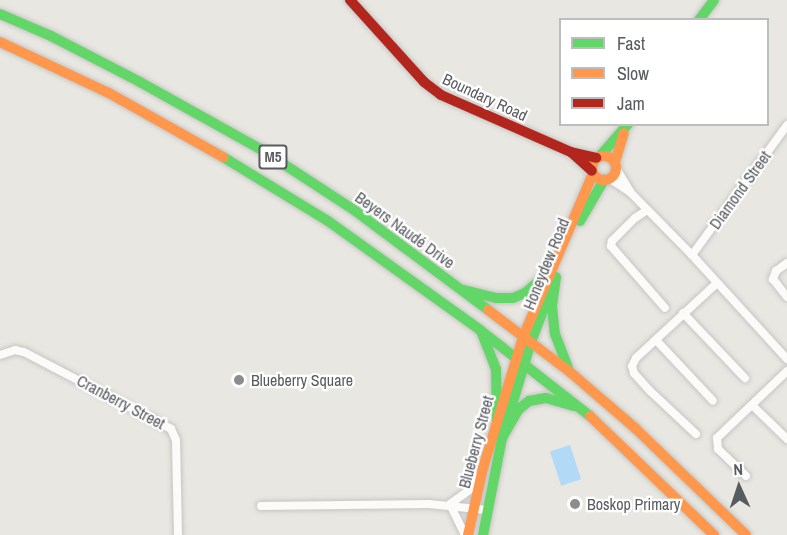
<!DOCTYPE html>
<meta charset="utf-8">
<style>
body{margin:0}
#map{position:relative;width:787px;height:535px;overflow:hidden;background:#e8e7e1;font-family:"Archivo Narrow",sans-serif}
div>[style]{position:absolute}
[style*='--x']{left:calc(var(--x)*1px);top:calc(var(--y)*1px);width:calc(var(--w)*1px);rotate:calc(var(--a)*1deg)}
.water>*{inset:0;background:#b2d9f6;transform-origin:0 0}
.roads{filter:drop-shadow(0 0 2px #c5c5c4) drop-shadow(0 0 2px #c5c5c4)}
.street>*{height:8px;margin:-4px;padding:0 4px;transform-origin:4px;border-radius:4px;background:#fcfbfa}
.fast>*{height:10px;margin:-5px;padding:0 5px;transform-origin:5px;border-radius:5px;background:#63d668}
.slow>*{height:10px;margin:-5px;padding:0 5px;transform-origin:5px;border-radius:5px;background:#ff974d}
.slow>.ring{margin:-5px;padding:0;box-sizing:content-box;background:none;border:10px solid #ff974d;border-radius:50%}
.jam>*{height:10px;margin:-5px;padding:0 5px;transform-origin:5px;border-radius:5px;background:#b3261e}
.dots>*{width:16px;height:16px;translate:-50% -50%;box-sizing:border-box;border:3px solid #fff;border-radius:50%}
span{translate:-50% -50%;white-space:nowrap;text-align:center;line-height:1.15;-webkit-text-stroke:4.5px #fff;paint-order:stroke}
.shield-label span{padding:2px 4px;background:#fff;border:2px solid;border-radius:4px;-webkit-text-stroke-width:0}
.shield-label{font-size:15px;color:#585b60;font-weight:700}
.street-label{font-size:16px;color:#585b60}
.poi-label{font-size:16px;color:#585b60}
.left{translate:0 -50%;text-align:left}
.legend{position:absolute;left:559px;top:18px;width:210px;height:108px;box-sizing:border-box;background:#fff;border:2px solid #bcbdbf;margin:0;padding:8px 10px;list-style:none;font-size:18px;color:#585b60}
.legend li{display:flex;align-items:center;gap:12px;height:30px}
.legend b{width:30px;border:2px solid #bcbdbf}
.north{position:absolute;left:709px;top:457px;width:60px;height:60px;-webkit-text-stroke:4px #fff;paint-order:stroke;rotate:357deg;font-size:16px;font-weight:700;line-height:24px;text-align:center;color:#585b60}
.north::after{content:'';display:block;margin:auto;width:21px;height:27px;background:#585b60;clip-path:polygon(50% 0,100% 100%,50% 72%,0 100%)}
</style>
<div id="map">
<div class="water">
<div style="left:570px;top:445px;width:36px;height:21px;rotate:72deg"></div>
</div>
<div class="roads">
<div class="street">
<div style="--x:616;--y:168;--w:29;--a:59"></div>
<div style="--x:631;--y:193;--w:87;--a:45.5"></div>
<div style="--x:692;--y:255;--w:141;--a:47.6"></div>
<div style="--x:610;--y:179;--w:24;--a:33"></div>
<div style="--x:647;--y:210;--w:14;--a:146"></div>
<div style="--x:635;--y:218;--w:33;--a:135"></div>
<div style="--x:612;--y:241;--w:5;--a:101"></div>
<div style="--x:611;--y:246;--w:82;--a:48.9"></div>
<div style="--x:692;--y:255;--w:161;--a:-53.8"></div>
<div style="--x:787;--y:263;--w:14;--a:144"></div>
<div style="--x:776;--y:271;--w:9;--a:111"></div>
<div style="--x:773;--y:279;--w:23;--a:52"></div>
<div style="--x:683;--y:313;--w:90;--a:46.4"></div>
<div style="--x:656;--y:340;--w:83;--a:46.9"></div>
<div style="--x:0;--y:355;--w:16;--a:-18"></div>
<div style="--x:15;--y:350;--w:9;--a:13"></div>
<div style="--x:24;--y:352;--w:166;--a:27.6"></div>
<div style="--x:171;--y:429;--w:12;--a:66"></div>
<div style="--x:176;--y:440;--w:95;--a:88.8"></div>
<div style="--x:752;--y:405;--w:49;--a:44.2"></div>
<div style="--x:696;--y:434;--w:63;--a:-136.9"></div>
<div style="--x:650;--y:391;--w:24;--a:-132"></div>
<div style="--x:634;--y:373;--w:7;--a:-106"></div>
<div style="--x:632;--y:366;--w:9;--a:-63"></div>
<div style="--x:636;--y:358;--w:110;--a:-42.8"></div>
<div style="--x:746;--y:476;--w:39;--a:-136"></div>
<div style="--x:718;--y:449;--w:11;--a:-95"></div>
<div style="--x:717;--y:438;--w:97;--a:-43.7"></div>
<div style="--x:261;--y:506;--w:168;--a:-0.7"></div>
<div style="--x:429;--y:504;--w:58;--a:5.9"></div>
<div style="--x:465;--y:535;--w:34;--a:-116"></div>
<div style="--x:450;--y:504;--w:24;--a:-36"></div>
<div style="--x:469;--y:490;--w:16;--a:-55"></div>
</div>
<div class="fast">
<div style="--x:0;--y:14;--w:56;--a:23.3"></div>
<div style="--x:51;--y:36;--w:100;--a:27.3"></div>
<div style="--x:140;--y:82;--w:140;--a:29.1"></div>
<div style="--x:262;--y:150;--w:110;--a:33.1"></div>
<div style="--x:354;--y:210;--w:167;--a:36.7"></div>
<div style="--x:699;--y:20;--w:25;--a:-53"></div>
<div style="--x:600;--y:156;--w:43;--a:-48.8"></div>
<div style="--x:223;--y:157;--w:123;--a:31.4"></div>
<div style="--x:328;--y:221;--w:187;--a:35.6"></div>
<div style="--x:480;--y:330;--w:140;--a:38"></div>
<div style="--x:580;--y:221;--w:48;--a:-59.7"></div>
<div style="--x:556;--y:277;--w:30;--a:98"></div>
<div style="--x:552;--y:307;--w:27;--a:84"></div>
<div style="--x:555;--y:334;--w:36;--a:69"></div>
<div style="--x:464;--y:290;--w:33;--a:14"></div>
<div style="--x:496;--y:298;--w:17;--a:0"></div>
<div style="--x:513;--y:298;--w:13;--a:-23"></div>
<div style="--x:525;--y:293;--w:32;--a:-41"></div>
<div style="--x:481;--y:331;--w:41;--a:68.5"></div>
<div style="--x:496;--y:369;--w:51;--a:88.9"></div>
<div style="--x:502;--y:438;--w:34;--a:-60"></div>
<div style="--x:519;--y:409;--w:13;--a:-39"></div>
<div style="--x:529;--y:401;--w:17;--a:-10"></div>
<div style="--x:546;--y:398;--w:29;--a:16"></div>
<div style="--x:483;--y:535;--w:99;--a:-78.9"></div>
<div style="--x:502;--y:438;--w:100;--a:-73.2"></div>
<div style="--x:531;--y:342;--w:59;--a:-69.1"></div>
</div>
<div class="slow">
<div style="--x:0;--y:42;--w:120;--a:25.1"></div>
<div style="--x:109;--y:93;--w:131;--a:29.3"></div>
<div class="ring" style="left:592px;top:156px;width:14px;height:14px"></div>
<div style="--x:615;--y:162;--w:30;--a:-73"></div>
<div style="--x:488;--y:310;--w:103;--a:37.1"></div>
<div style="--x:570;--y:372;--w:86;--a:40.7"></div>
<div style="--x:635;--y:428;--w:154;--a:43.9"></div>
<div style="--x:590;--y:416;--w:172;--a:43.8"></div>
<div style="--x:468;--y:535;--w:69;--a:-77.4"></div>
<div style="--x:483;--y:468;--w:137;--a:-73"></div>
<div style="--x:523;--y:337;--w:177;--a:-66.8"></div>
</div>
<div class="jam">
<div style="--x:350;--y:0;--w:110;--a:47.9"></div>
<div style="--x:424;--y:82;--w:21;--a:37"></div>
<div style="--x:441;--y:95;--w:142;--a:23.7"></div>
<div style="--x:571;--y:152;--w:26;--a:13"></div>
<div style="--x:571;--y:152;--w:28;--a:42"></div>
</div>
</div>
<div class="dots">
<div style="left:239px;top:380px;background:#8a8c8d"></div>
<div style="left:575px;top:504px;background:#8a8c8d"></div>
</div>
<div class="shield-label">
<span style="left:273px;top:157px">M5</span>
</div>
<div class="street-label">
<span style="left:485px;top:97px;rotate:25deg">Boundary Road</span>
<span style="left:740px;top:190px;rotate:-54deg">Diamond Street</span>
<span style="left:405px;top:230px;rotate:36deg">Beyers Naudé Drive</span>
<span style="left:546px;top:264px;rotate:-68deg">Honeydew Road</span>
<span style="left:121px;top:402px;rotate:28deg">Cranberry Street</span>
<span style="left:476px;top:442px;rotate:-75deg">Blueberry Street</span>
</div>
<div class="poi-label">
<span class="left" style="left:251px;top:380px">Blueberry Square</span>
<span class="left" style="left:587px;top:504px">Boskop Primary</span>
</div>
<ul class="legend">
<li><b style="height:8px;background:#63d668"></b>Fast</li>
<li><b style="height:8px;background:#ff974d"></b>Slow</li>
<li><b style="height:8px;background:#b3261e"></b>Jam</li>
</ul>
<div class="north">N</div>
</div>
